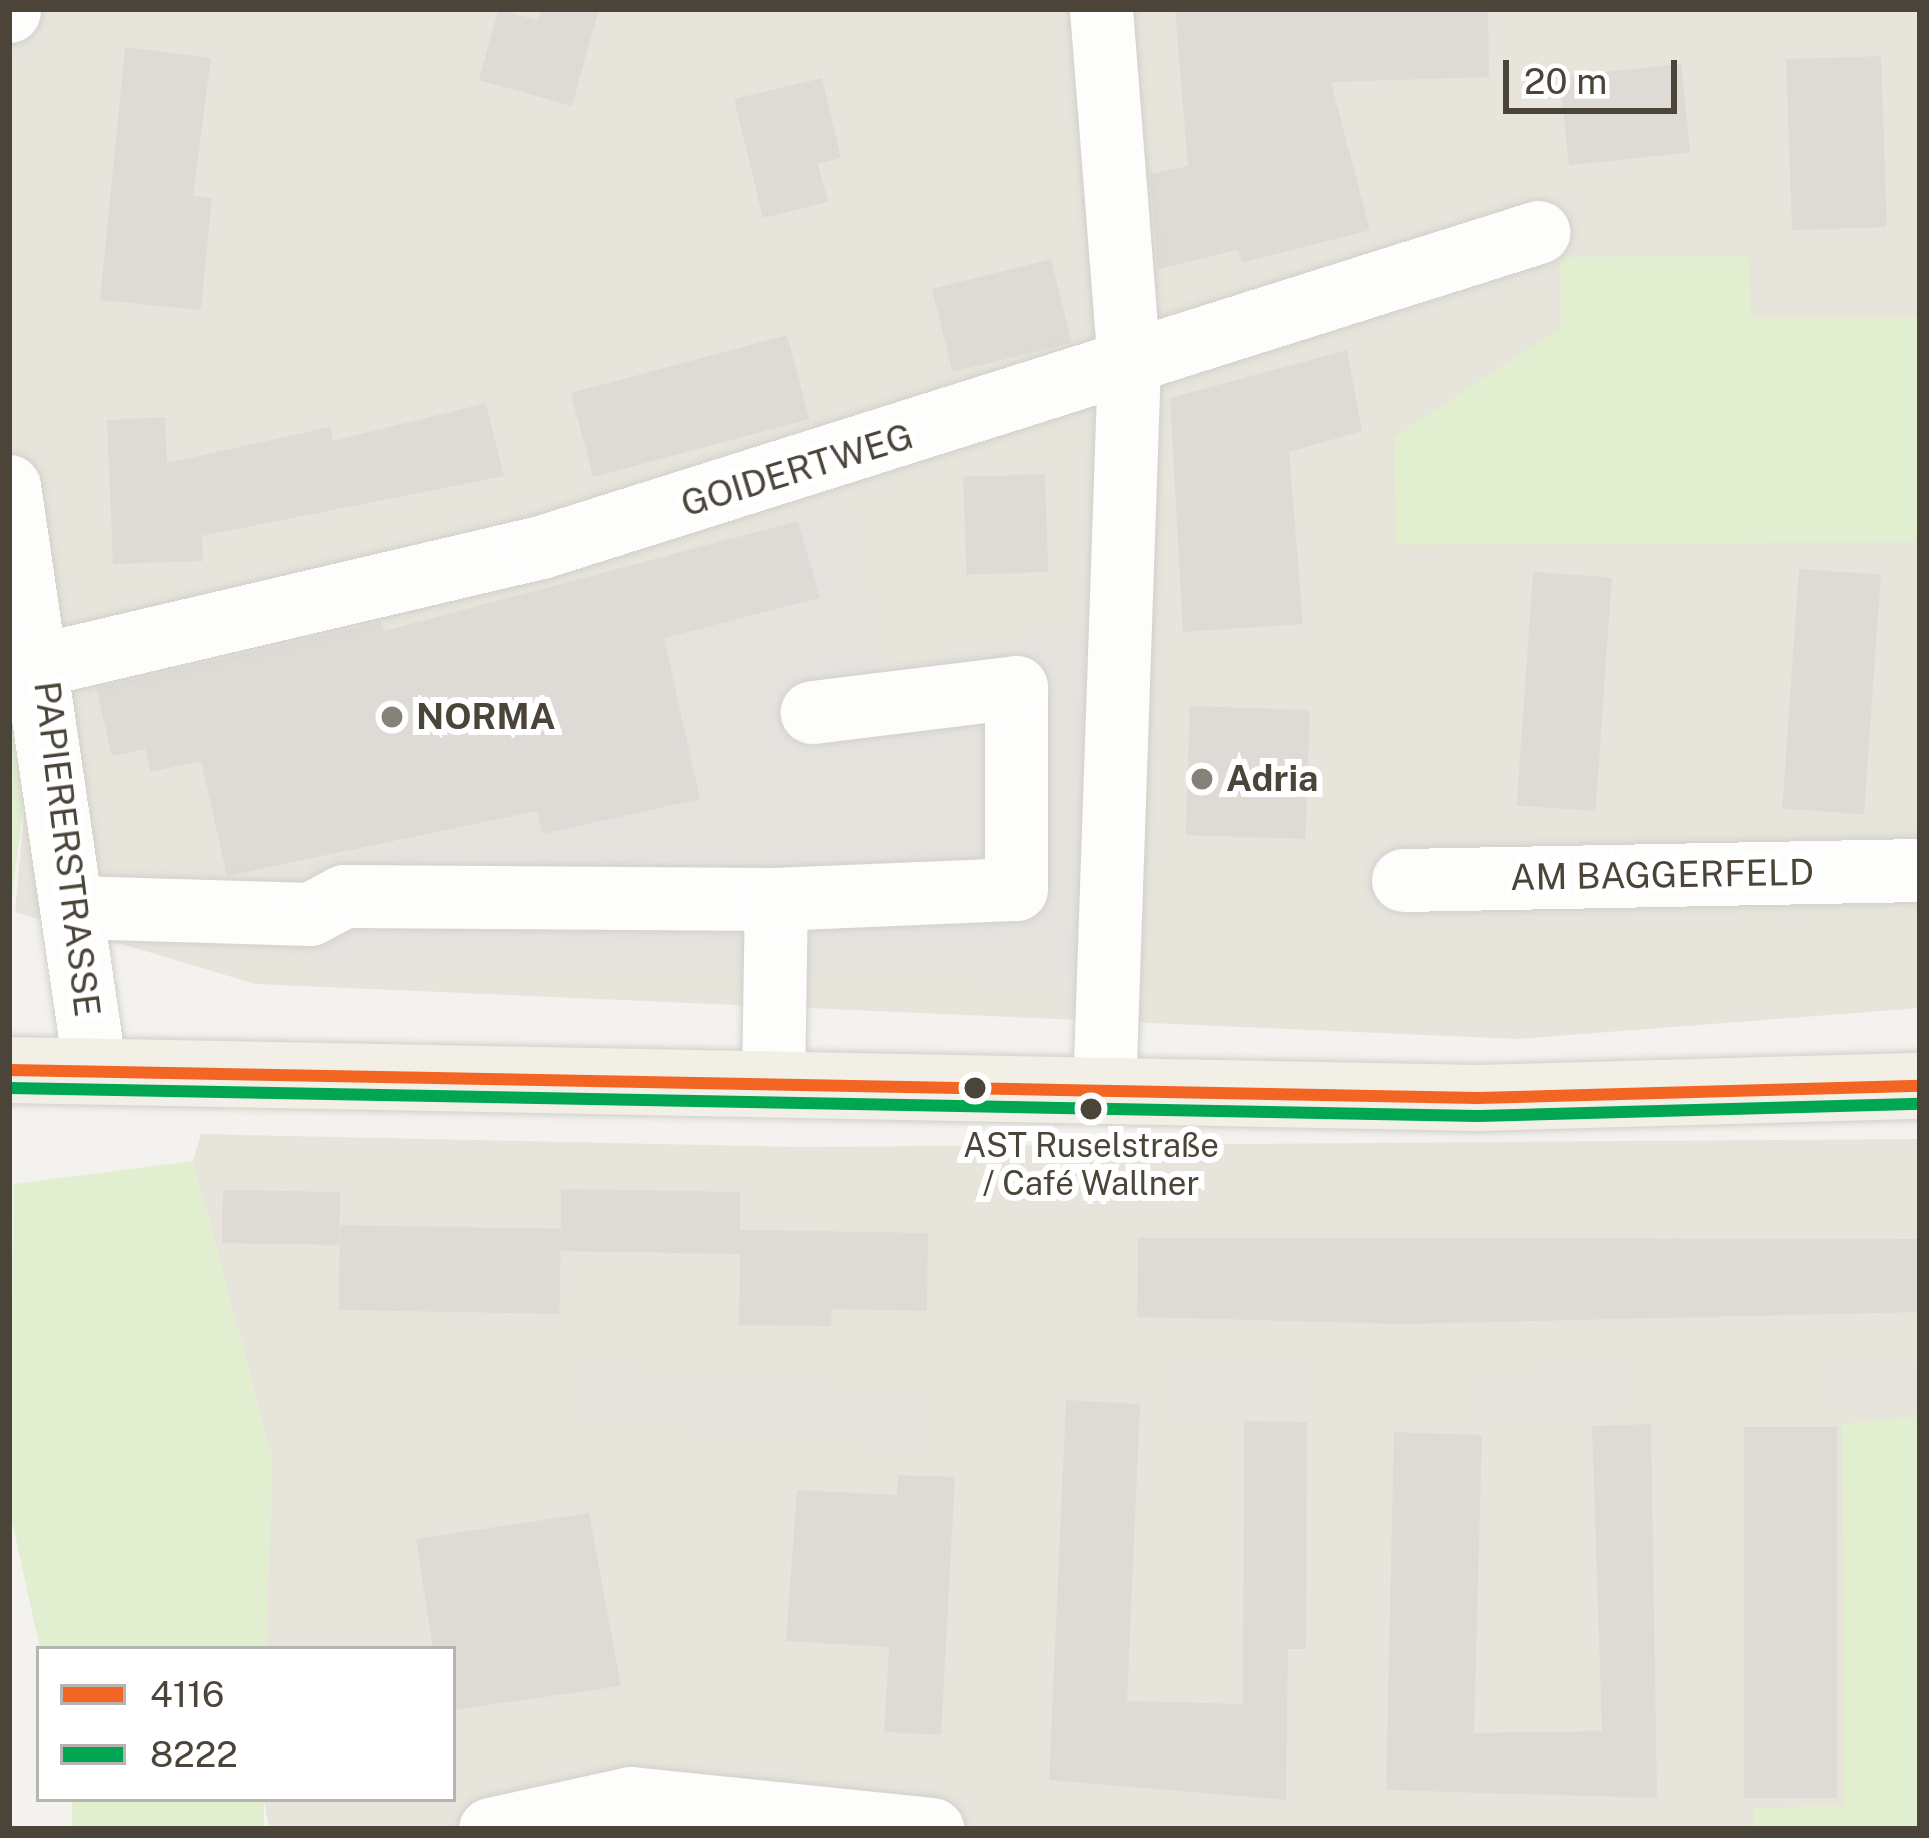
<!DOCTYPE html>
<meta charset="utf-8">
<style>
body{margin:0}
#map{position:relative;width:1929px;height:1838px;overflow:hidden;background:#f4f2ee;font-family:"Public Sans",sans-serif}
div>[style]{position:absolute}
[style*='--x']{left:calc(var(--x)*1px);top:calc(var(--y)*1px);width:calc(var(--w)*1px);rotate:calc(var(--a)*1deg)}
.residential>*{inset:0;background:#e7e4dc}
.green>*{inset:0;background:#e1eecf;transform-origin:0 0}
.parking>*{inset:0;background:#e6e3df;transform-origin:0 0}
.building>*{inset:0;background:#dedbd6;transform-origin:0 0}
.roads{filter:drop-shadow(0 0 3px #d2d0cb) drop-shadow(0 0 3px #d2d0cb)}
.minor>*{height:63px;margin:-31.5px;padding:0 31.5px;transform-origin:31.5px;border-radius:31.5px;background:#fdfdfc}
.major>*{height:66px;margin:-33px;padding:0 33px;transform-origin:33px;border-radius:33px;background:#f2efe6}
.bus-1>*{height:12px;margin:-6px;padding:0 6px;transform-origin:6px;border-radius:6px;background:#f26522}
.bus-2>*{height:12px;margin:-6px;padding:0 6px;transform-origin:6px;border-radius:6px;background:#00a651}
.dots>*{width:33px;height:33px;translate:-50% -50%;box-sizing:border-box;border:6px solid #fff;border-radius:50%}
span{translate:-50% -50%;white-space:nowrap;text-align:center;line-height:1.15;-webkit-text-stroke:12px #fff;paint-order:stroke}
.bus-label{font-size:33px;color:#4b4439}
.street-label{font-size:36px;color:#4b4439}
.poi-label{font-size:36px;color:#4b4439;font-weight:700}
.left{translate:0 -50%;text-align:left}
.frame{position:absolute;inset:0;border:12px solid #4b4439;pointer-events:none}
.legend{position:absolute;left:36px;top:1646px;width:420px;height:156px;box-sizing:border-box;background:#fff;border:3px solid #b7b4b0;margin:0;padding:15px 21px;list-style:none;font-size:36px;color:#4b4439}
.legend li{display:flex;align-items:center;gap:24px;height:60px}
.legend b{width:60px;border:3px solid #b7b4b0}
.scale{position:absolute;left:1503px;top:60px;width:174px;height:54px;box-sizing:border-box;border:6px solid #4b4439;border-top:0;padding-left:15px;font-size:36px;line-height:42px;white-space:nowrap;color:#4b4439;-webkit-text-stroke:9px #fff;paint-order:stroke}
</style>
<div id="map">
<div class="residential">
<div style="clip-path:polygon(9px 9px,1920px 9px,1920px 1008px,1518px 1039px,255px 984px,15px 912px,27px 780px,9px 689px)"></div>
<div style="clip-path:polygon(201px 1134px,800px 1147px,1920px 1139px,1920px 1829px,269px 1829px,264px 1799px,453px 1799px,453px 1649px,266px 1649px,272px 1458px,193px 1161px)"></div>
</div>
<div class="green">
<div style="clip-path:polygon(1749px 256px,1751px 318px,1920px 317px,1920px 542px,1395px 545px,1394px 437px,1561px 327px,1560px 257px)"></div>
<div style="clip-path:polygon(9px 689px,27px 780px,9px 918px)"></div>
<div style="clip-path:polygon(193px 1161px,272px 1458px,266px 1649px,40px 1649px,9px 1507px,14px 1184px)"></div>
<div style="clip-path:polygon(1920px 1416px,1920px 1829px,1754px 1829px,1753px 1808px,1844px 1805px,1842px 1424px)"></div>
<div style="left:72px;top:1799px;width:192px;height:31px"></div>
</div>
<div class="parking">
<div style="clip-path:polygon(843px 497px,882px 670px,1091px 626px,1087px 978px,314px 964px,308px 863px,537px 811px,544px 834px,646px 562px)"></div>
<div style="left:1626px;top:1368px;width:38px;height:145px;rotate:85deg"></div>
<div style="left:1920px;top:1369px;width:38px;height:96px;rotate:90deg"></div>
<div style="left:579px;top:1370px;width:346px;height:44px;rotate:5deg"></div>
<div style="left:1299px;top:1370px;width:39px;height:123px;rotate:89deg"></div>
</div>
<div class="building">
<div style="clip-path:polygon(541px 9px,599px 9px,572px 106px,479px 80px,498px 10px,538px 20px)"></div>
<div style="clip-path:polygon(1175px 9px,1488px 9px,1489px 77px,1331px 82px,1370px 230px,1242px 263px,1238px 250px,1158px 269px,1150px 174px,1188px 166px)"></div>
<div style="clip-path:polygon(125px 47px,211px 58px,193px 196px,212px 198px,201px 310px,100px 300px)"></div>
<div style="left:1881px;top:56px;width:171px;height:95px;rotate:88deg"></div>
<div style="left:1681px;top:64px;width:89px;height:122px;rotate:84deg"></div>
<div style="clip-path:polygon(822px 78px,841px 158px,818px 164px,828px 202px,763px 218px,734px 99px)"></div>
<div style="left:1051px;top:259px;width:86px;height:123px;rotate:76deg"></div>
<div style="left:787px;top:335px;width:87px;height:224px;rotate:75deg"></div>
<div style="clip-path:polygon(1347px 350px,1362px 431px,1289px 452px,1303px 624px,1183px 632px,1170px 398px)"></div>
<div style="clip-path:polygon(486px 403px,504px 476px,202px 536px,203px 561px,113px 564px,107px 420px,165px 417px,167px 463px,330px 427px,333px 441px)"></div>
<div style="left:1045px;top:474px;width:98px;height:82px;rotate:88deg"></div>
<div style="clip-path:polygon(798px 521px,820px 598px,664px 638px,700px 799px,543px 834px,537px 811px,227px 876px,201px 761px,151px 772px,145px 749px,112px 756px,96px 688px,381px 622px,384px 631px)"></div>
<div style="left:1799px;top:569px;width:82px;height:240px;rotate:4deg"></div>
<div style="left:1533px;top:572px;width:79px;height:234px;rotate:4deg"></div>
<div style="left:1190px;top:706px;width:120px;height:129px;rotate:2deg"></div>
<div style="clip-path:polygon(561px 1189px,740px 1192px,740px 1246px,740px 1230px,928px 1233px,927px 1311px,832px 1309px,831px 1326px,739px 1325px,740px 1254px,561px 1251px)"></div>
<div style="left:223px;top:1190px;width:117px;height:53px;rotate:1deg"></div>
<div style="left:340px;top:1225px;width:221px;height:85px;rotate:1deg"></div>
<div style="clip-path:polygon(1138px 1238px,1920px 1239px,1920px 1312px,1402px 1324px,1137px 1317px)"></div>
<div style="clip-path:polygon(1066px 1400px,1140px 1404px,1127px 1701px,1243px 1704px,1244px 1421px,1307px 1422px,1306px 1649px,1288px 1649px,1286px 1800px,1049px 1780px)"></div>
<div style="clip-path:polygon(1651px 1424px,1657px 1798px,1386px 1790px,1394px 1432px,1482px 1435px,1474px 1733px,1602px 1731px,1592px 1426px)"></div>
<div style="left:1744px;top:1427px;width:93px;height:371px"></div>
<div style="clip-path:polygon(898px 1475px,955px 1477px,941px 1735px,884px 1732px,889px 1647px,786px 1641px,797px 1490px,897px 1495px)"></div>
<div style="clip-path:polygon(589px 1513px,621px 1686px,453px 1710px,453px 1649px,433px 1649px,416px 1539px)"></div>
</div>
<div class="roads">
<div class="minor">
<div style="--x:1101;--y:9;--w:354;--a:85.5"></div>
<div style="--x:1129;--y:362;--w:730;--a:91.96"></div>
<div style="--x:9;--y:11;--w:2;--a:-90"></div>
<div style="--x:9;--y:486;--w:591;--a:81.64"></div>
<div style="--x:43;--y:664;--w:512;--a:-13.22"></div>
<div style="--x:541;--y:547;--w:1046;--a:-17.53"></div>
<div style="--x:1403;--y:880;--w:517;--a:-1.11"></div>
<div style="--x:74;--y:907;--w:236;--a:1.7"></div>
<div style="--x:310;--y:914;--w:38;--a:-28"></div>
<div style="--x:344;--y:896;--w:432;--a:0.4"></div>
<div style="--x:773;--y:1084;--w:185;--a:-89.1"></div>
<div style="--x:776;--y:899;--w:240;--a:-2.4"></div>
<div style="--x:1016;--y:889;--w:202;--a:-90"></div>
<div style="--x:1016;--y:687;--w:206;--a:173"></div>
<div style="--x:490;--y:1829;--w:144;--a:-12.4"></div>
<div style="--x:631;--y:1798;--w:303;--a:5.9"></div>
</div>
<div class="major">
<div style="--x:9;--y:1070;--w:1469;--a:1.09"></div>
<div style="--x:1478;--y:1098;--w:442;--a:-1.6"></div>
</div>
</div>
<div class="bus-1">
<div style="--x:9;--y:1070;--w:1469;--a:1.09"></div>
<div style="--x:1478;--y:1098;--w:442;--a:-1.6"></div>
</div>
<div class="bus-2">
<div style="--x:9;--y:1088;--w:1469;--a:1.09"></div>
<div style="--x:1478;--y:1116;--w:442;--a:-1.6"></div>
</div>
<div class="dots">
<div style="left:392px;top:717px;background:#868178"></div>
<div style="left:1202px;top:779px;background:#868178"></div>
<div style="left:975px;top:1088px;background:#4b4439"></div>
<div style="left:1091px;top:1109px;background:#4b4439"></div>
</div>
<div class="bus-label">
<span style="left:1091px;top:1165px">AST Ruselstraße<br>/ Café Wallner</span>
</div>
<div class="street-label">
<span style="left:797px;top:470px;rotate:-17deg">GOIDERTWEG</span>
<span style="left:67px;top:849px;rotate:83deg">PAPIERERSTRASSE</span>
<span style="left:1662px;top:875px;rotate:-1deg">AM BAGGERFELD</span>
</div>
<div class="poi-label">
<span class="left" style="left:416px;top:717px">NORMA</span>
<span class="left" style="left:1226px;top:779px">Adria</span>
</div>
<div class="frame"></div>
<ul class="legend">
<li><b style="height:15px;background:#f26522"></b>4116</li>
<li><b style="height:15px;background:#00a651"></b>8222</li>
</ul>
<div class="scale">20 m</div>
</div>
